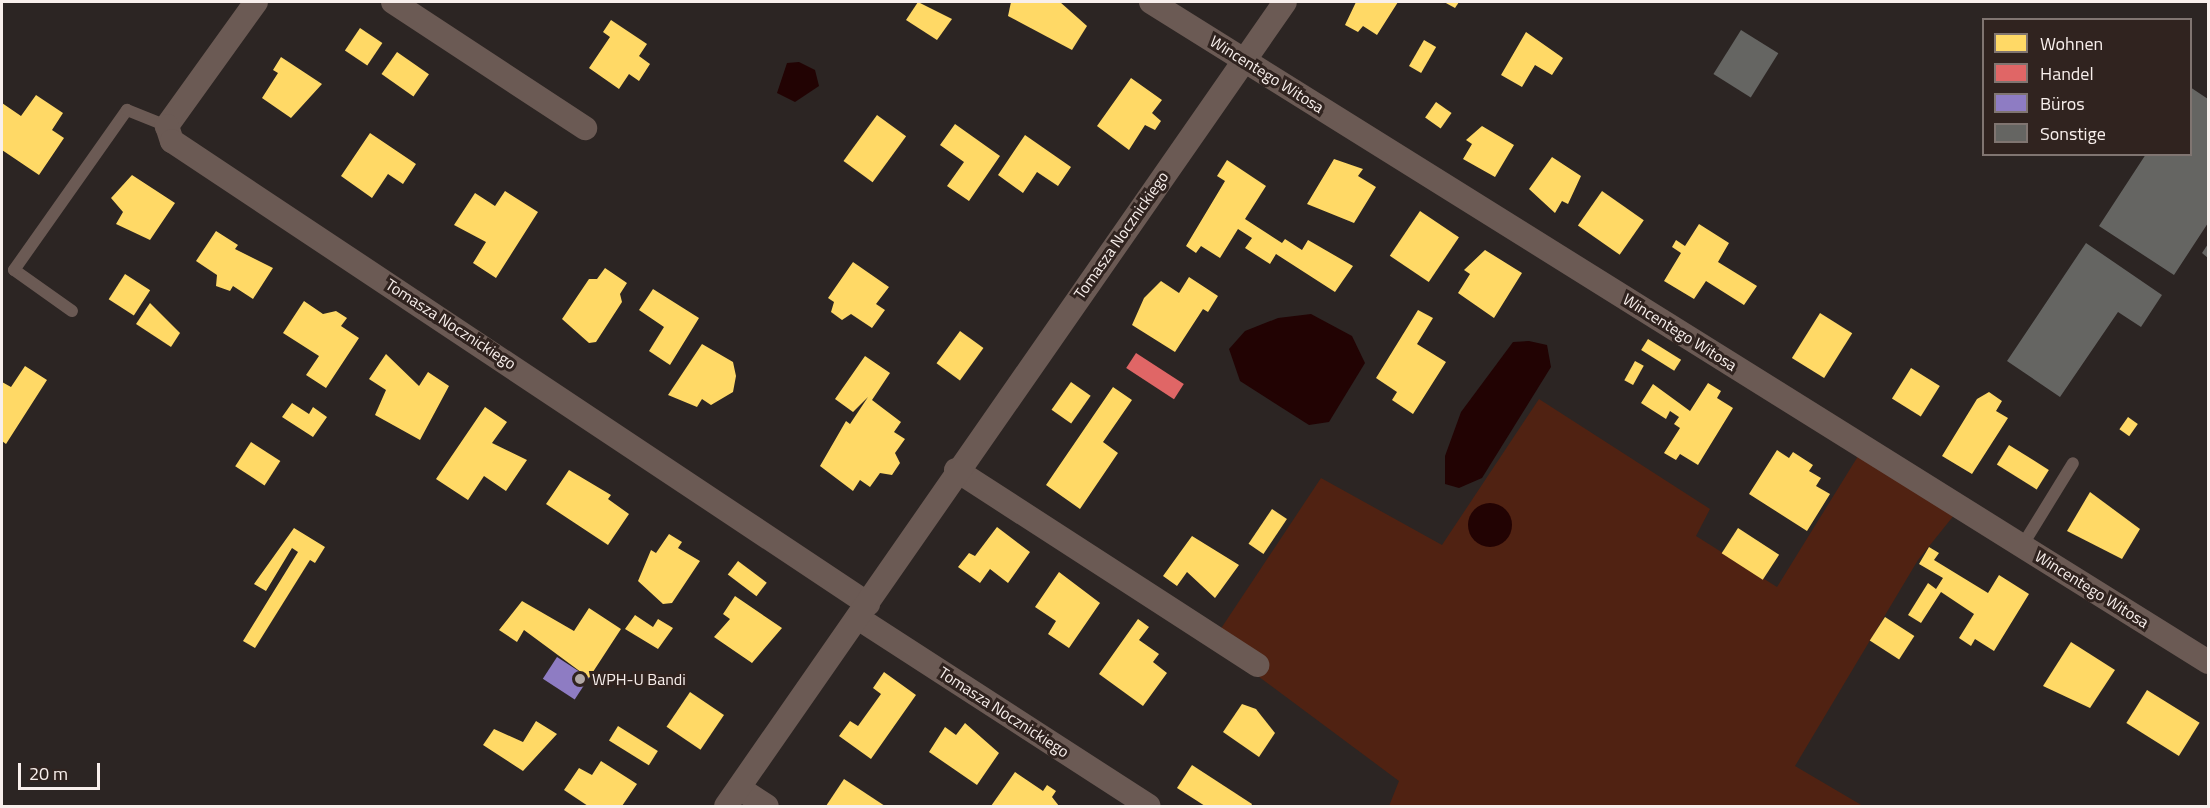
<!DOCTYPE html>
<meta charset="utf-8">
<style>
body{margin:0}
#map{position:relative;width:2210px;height:808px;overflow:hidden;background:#2c2523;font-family:"Titillium Web",sans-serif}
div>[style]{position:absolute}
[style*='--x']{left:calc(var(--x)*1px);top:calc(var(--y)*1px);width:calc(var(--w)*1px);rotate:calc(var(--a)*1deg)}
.green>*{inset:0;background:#502212}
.water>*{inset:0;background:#220303}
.round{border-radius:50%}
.homes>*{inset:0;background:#ffd966;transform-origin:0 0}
.shops>*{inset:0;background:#e06666;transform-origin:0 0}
.offices>*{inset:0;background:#8e7cc3;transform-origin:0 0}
.building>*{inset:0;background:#656562;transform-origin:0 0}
.service>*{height:12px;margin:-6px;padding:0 6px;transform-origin:6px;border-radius:6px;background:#6b5a54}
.minor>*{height:24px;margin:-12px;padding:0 12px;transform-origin:12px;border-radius:12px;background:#6b5a54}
.dots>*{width:16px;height:16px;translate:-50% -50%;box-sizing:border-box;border:3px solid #30231f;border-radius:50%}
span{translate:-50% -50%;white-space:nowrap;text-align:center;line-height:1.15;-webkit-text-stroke:6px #30231f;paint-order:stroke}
.street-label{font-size:16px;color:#f8efec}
.poi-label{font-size:16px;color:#f8efec}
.left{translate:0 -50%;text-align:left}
.frame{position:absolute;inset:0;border:3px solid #f8efec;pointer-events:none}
.legend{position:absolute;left:1982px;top:18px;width:210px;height:138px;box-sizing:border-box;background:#30231f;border:2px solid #807571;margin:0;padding:8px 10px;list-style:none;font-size:18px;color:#f8efec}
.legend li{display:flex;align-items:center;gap:12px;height:30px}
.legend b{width:30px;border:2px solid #807571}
.scale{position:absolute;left:18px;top:763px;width:82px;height:27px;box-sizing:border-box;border:3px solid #f8efec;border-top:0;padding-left:8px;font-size:18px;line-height:21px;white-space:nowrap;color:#f8efec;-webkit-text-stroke:4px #30231f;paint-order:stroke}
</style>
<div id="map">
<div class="green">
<div style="clip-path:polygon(1539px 399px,1710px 509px,1696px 536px,1777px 587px,1860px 453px,1959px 509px,1918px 560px,1795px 766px,1863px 806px,1389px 806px,1399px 781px,1212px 642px,1321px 478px,1442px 545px)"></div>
</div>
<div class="water">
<div style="clip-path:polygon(799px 62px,815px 70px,819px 86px,795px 102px,777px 93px,787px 63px)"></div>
<div style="clip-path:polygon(1311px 314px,1352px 336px,1365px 363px,1329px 422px,1309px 425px,1240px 381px,1229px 349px,1245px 331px,1278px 318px)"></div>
<div style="clip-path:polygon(1529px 341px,1547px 345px,1551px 367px,1482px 478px,1459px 488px,1445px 484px,1445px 456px,1461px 412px,1513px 342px)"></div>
<div class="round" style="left:1468px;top:503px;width:44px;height:44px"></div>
</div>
<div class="homes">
<div style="clip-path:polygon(918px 2px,952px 19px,937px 40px,906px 20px)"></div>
<div style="clip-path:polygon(1011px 2px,1060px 2px,1087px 26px,1072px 50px,1008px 16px)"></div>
<div style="clip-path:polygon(1356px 2px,1398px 2px,1377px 35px,1363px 26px,1358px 32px,1345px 25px)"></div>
<div style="clip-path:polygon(1444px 2px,1459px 2px,1455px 8px)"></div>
<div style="clip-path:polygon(611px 20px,647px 44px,639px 56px,650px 64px,639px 81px,629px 74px,619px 89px,589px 68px,610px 37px,603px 32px)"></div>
<div style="left:360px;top:28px;width:27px;height:27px;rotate:34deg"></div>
<div style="clip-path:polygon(1526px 32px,1563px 58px,1552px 75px,1535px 65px,1522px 87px,1501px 75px)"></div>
<div style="left:1424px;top:40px;width:14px;height:30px;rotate:30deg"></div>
<div style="left:397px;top:52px;width:39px;height:27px;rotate:35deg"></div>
<div style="clip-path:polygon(281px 57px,322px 84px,291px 118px,262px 98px,278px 73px,273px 70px)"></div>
<div style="clip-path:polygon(1131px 78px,1162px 100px,1152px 113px,1161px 121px,1155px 130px,1145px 125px,1129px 150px,1097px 126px)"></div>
<div style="clip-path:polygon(36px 95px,63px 113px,52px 130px,64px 138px,39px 175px,2px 150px,2px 103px,21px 116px)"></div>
<div style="left:1436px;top:102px;width:19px;height:19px;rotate:35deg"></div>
<div style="left:877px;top:115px;width:36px;height:57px;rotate:36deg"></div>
<div style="clip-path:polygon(955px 124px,1000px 156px,969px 201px,947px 186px,964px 162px,940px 145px)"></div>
<div style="clip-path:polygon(1482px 126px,1514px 145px,1495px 177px,1463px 159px,1472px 144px,1466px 140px)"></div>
<div style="clip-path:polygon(370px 133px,416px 164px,403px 184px,388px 174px,372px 198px,341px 176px)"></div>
<div style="clip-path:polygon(1025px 135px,1071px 167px,1058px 186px,1037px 172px,1023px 193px,998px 175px)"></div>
<div style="clip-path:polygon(1552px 157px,1581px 176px,1568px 204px,1562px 201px,1555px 213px,1529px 189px)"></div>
<div style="clip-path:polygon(1334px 159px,1363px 169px,1358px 176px,1376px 187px,1354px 223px,1307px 204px)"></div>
<div style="clip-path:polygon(1227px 160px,1266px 186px,1245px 219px,1282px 243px,1285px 239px,1302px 250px,1308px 240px,1353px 266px,1335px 292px,1276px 254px,1270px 264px,1245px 248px,1252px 238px,1238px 229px,1220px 258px,1201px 246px,1196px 253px,1186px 246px,1225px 181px,1217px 176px)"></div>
<div style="clip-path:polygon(132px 175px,175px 203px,150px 240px,116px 224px,123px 212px,111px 198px)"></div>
<div style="clip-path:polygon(505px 191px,538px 212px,496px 278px,473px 263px,486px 242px,454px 225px,475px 193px,495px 206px)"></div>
<div style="left:1602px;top:191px;width:51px;height:42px;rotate:35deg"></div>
<div style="left:1420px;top:211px;width:47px;height:54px;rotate:34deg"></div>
<div style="clip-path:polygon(1699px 224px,1729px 243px,1718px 262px,1757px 286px,1744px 305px,1706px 281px,1694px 299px,1664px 281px,1681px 253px,1672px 247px,1676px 240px,1685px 246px)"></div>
<div style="clip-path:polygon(216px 231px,238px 245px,235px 249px,273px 268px,253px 299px,233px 286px,230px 291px,216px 286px,217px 275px,196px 261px)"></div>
<div style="clip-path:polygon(1485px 250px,1522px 273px,1494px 318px,1458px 293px,1470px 274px,1464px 270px)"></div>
<div style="clip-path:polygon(853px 262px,889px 287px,876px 304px,885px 310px,872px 328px,851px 314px,842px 320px,831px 312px,834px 302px,828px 298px)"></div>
<div style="clip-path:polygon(605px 268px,627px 283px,620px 294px,622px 302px,596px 342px,589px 343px,562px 319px,589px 279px,597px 279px)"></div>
<div style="left:125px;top:274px;width:30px;height:30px;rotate:33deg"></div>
<div style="clip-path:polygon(1189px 277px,1218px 296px,1208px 312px,1203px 309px,1175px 352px,1132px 325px,1144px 298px,1161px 281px,1179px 293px)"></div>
<div style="clip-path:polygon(653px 289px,699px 318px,670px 365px,649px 351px,664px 327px,639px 310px)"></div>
<div style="clip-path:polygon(304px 301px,323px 314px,336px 311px,347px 318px,341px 326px,359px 338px,326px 388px,306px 375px,319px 356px,283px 333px)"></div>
<div style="clip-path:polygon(150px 303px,180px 333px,171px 347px,136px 324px)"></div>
<div style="clip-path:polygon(1418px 310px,1433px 318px,1417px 344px,1446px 362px,1413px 414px,1392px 400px,1397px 392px,1376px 378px)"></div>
<div style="left:1820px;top:313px;width:38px;height:53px;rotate:32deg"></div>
<div style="left:960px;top:331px;width:29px;height:40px;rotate:36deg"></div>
<div style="left:1648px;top:339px;width:39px;height:13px;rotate:32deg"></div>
<div style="clip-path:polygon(702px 344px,733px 362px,736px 376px,733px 392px,711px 405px,702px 399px,697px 407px,668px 395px)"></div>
<div style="clip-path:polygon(386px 354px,419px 386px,428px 372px,449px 386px,420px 440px,375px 415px,386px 390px,369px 379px)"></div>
<div style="clip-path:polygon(865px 356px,890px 373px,872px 400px,901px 422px,894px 432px,905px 439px,895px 453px,900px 463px,892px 475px,880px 473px,870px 487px,860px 480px,853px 491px,820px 466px,846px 421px,850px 424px,868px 397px,853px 412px,835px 399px)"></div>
<div style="left:1635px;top:361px;width:10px;height:22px;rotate:29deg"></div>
<div style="clip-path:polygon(25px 366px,47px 380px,6px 444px,2px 441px,2px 382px,11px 387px)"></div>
<div style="left:1911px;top:368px;width:34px;height:36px;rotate:32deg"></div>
<div style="left:1071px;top:382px;width:24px;height:34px;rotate:35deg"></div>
<div style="clip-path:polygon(1708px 383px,1721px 391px,1717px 398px,1733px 408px,1698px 465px,1680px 454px,1676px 460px,1664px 453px,1680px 428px,1674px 424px,1679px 417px,1670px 411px,1666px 419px,1641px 403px,1653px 384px,1690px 411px)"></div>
<div style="clip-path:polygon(1113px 387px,1132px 400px,1103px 442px,1118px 453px,1080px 509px,1046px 485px)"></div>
<div style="clip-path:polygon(1989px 392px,2002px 401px,1996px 411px,2008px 418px,1972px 474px,1942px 456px,1977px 399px)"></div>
<div style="clip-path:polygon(292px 403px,309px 414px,313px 407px,327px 417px,313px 437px,282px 417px)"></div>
<div style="clip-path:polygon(485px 407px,507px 422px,492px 443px,527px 460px,506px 491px,484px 476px,468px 500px,436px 479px)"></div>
<div style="left:2128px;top:417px;width:12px;height:15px;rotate:35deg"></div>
<div style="left:251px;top:442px;width:35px;height:29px;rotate:33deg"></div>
<div style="left:2009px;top:445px;width:47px;height:23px;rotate:32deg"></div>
<div style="clip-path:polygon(1777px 450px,1789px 458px,1793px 452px,1813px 465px,1809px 471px,1821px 478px,1816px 486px,1830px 494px,1807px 531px,1749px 494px)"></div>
<div style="clip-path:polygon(569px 470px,611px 495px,608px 499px,629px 514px,608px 545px,546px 504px)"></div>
<div style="clip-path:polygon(2090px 492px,2140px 529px,2122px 559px,2067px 531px)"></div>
<div style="left:1272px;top:509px;width:18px;height:42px;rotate:34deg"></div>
<div style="clip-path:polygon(997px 527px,1030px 552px,1008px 583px,990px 569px,980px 583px,958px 567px,969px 553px,975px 556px)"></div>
<div style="clip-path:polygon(294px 528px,325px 547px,315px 563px,310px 560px,255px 648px,243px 641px,298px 552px,292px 548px,266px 591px,254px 584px)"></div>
<div style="left:1738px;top:528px;width:49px;height:30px;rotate:33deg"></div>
<div style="clip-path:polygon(669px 534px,682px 542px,678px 548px,700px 561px,672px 603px,663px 604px,638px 581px,651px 550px,656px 553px)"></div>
<div style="clip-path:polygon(1192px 536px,1239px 565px,1215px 598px,1187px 572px,1177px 586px,1163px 576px)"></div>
<div style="clip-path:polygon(1929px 547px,1939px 553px,1934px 560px,1988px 593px,1999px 575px,2029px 594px,1994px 651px,1975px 639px,1971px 646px,1959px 638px,1974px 614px,1941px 592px,1921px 623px,1908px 615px,1928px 583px,1936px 589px,1943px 578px,1919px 564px)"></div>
<div style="left:738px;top:561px;width:36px;height:17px;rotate:37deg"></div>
<div style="clip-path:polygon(1059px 572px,1100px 603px,1069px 648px,1048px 634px,1056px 621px,1035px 607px)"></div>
<div style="clip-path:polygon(735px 596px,782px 628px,752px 663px,714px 637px,730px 619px,723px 614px)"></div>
<div style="clip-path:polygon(522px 601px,574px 631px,589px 608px,621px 629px,589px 678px,524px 630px,517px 642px,499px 630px)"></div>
<div style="clip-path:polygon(635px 615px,653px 627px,658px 619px,673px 628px,658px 649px,625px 629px)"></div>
<div style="left:1885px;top:617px;width:35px;height:28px;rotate:33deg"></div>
<div style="clip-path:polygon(1138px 619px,1149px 627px,1139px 640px,1159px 654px,1153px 662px,1167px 673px,1143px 706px,1099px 674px)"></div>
<div style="clip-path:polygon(2071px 642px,2115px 670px,2090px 708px,2043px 686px)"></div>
<div style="clip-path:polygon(884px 672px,916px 695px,871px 759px,839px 736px,850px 721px,858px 726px,881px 694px,873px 688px)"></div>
<div style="left:2147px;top:690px;width:62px;height:39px;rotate:32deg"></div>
<div style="left:690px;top:692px;width:41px;height:42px;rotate:34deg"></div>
<div style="clip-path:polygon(1242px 704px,1256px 709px,1275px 733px,1259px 757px,1223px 732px)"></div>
<div style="clip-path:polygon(536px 721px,557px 734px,523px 771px,483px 745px,494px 729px,523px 742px)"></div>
<div style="clip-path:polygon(965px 723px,999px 753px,977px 785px,929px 752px,945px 727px,956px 735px)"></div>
<div style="left:618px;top:726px;width:47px;height:17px;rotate:32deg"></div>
<div style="clip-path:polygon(601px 761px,637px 784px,622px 806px,588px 806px,564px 790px,579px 768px,592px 775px)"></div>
<div style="clip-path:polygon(1192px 765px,1252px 804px,1251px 806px,1205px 806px,1177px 788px)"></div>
<div style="clip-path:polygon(1015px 772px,1043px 791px,1047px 785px,1056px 791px,1052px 797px,1059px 806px,991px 806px)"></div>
<div style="clip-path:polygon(844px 779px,885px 806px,826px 806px)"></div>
</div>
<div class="shops">
<div style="left:1136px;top:353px;width:57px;height:18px;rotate:33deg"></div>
</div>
<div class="offices">
<div style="left:557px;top:657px;width:38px;height:26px;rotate:33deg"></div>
</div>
<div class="building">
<div style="left:1741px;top:30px;width:44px;height:52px;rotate:32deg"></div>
<div style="clip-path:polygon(2190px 87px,2208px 99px,2208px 223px,2174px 275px,2099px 226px,2146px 154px,2190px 154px)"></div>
<div style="clip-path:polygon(2086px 243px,2162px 295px,2141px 327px,2118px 312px,2060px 397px,2007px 361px)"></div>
<div style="clip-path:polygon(2208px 244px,2208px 258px,2202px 253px)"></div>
</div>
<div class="service">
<div style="--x:72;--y:311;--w:71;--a:-144.7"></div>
<div style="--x:14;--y:270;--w:196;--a:-54.8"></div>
<div style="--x:127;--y:110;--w:43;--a:21.8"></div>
<div style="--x:2022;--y:546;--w:97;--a:-58.4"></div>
</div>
<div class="minor">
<div style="--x:256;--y:2;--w:153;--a:125.7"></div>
<div style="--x:167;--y:126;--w:16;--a:72"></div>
<div style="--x:172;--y:141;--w:836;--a:33.63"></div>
<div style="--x:393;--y:2;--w:230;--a:33.3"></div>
<div style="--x:1151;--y:2;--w:1246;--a:31.98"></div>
<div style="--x:956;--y:470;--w:359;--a:32.9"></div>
<div style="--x:858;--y:618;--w:346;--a:32.9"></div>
<div style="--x:739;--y:788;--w:33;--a:33"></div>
<div style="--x:726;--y:806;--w:979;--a:-55.19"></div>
</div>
<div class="dots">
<div style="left:580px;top:679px;background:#b1a8a6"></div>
</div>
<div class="street-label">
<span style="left:1267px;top:74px;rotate:32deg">Wincentego Witosa</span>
<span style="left:1121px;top:235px;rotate:-55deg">Tomasza Nocznickiego</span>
<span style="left:451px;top:324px;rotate:33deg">Tomasza Nocznickiego</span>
<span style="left:1680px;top:332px;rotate:32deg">Wincentego Witosa</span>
<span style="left:2092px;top:589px;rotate:32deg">Wincentego Witosa</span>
<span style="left:1004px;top:712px;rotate:33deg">Tomasza Nocznickiego</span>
</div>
<div class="poi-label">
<span class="left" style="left:592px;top:679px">WPH-U Bandi</span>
</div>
<div class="frame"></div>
<ul class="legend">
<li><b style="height:16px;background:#ffd966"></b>Wohnen</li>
<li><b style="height:16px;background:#e06666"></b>Handel</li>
<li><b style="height:16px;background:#8e7cc3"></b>Büros</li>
<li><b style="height:16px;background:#656562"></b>Sonstige</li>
</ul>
<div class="scale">20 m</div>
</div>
